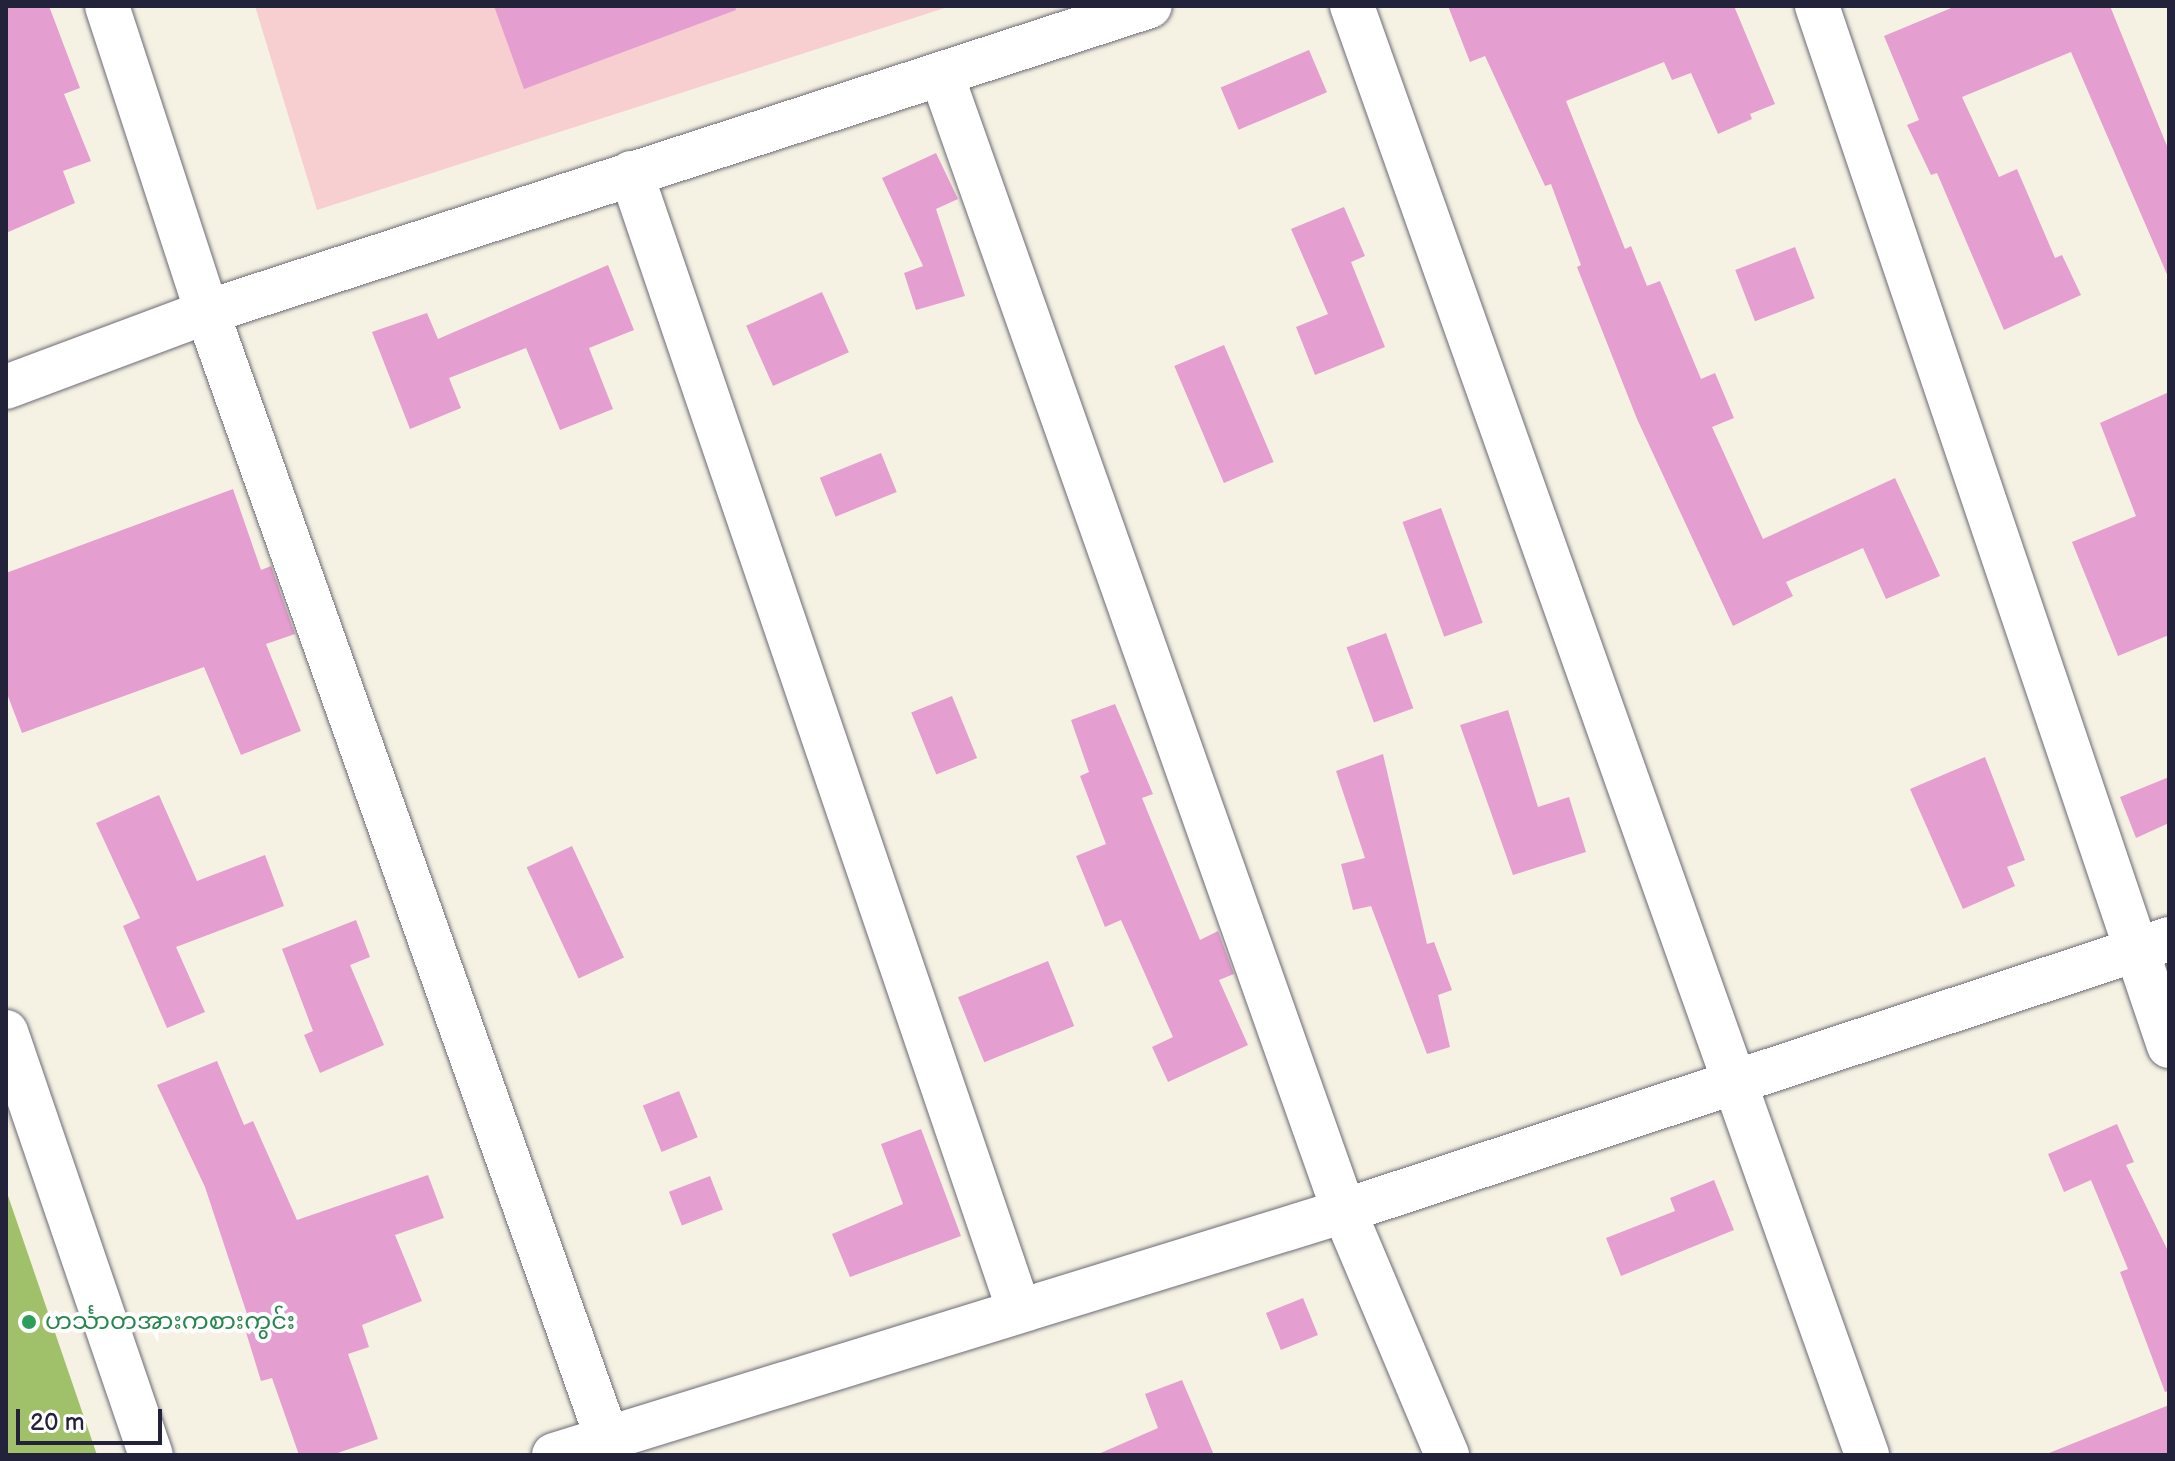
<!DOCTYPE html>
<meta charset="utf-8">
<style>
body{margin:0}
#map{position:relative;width:2175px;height:1461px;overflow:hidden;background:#f6f2e3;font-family:"Balsamiq Sans","Noto Sans Myanmar",sans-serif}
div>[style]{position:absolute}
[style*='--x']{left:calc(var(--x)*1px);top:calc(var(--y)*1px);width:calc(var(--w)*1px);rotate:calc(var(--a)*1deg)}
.built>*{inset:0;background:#f7cfd0}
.green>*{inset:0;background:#a0c069}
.building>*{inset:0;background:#e59ed0;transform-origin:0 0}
.roads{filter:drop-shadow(0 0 2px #6c6b76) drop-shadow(0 0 2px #6c6b76)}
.minor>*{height:44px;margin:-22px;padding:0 22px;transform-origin:22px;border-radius:22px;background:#fff}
.dots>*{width:22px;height:22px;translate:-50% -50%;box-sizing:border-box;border:4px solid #fff;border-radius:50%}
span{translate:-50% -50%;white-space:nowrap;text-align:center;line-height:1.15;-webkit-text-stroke:8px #fff;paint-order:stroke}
.leisure-label{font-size:24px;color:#27864d}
.left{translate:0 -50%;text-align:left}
.frame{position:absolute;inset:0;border:8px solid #22223b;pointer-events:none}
.scale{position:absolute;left:16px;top:1409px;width:146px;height:36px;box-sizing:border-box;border:4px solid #22223b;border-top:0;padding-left:10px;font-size:24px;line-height:28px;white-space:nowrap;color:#22223b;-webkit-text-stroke:6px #fff;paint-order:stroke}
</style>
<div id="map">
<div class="built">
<div style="clip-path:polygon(255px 6px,951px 6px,317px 210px)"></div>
</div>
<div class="green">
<div style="clip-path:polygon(6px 1190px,97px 1455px,6px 1455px)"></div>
</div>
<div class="building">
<div style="clip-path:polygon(6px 6px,49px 6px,80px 88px,64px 94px,91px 161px,63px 171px,75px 203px,6px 233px)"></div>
<div style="clip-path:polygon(494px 6px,735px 6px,736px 10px,524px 89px)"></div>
<div style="clip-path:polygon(1448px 6px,1734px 6px,1775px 104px,1750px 114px,1752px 119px,1718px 134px,1691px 73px,1672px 80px,1664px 62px,1566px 101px,1625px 249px,1631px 246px,1647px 286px,1660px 281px,1701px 379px,1715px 373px,1734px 418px,1712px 427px,1763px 539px,1895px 478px,1940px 576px,1886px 599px,1863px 548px,1786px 582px,1793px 596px,1733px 626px,1637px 419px,1577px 267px,1581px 265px,1551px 184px,1545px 186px,1485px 56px,1470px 62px)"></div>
<div style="clip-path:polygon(1956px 6px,2110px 6px,2169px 151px,2169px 279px,2071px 52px,1962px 97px,1999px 177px,2017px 169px,2055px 258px,2062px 255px,2081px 295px,2004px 330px,1937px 173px,1931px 175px,1907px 125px,1919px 120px,1884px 36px)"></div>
<div style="left:1309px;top:50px;width:46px;height:96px;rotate:67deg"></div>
<div style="clip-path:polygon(936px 153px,958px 199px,936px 209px,965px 296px,916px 310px,904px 273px,923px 266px,882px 178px)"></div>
<div style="clip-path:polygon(1344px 207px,1365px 256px,1351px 262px,1385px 347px,1315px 375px,1296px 327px,1328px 314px,1291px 229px)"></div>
<div style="left:1795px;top:247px;width:55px;height:64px;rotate:69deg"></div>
<div style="clip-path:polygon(608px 265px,634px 330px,589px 348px,613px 409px,560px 430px,526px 348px,449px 378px,461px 408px,410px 429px,372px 332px,427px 313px,438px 339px)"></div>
<div style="left:822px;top:292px;width:66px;height:83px;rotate:66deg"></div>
<div style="left:1224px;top:345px;width:127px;height:54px;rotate:67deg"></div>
<div style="clip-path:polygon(2169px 392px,2169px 635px,2118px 656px,2072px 542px,2136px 516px,2100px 423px)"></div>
<div style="left:881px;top:453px;width:42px;height:66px;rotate:68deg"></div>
<div style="clip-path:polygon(233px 489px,261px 570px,271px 566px,295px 634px,266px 644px,301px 731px,241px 755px,204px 667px,22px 733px,6px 691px,6px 573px)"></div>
<div style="left:1441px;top:508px;width:122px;height:41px;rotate:70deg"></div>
<div style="left:1386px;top:633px;width:80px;height:42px;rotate:70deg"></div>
<div style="left:952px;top:696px;width:67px;height:44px;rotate:68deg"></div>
<div style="clip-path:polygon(1115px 704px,1153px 794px,1142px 798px,1200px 940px,1218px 931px,1234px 974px,1219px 980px,1248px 1045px,1168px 1082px,1152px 1047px,1173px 1037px,1121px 920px,1105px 927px,1076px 856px,1106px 844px,1080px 776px,1089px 772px,1071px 720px)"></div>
<div style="clip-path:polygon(1508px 710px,1538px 807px,1569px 797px,1586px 852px,1513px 875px,1460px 725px)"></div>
<div style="clip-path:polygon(1383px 754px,1427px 944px,1434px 942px,1452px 990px,1438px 995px,1450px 1047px,1427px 1054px,1371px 906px,1353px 910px,1341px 864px,1365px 858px,1336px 771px)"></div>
<div style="clip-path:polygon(1985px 757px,2025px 860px,2007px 867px,2015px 886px,1963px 909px,1910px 789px)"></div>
<div style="clip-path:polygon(2169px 777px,2169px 823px,2136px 838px,2120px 797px)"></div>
<div style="clip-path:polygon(159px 795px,197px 881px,265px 855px,284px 906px,176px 947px,205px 1012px,167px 1028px,123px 926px,140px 918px,96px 823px)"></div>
<div style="left:572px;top:846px;width:123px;height:50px;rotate:65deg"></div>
<div style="clip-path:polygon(356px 920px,370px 957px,350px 965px,384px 1045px,320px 1073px,304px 1035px,313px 1031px,282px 949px)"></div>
<div style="left:1048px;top:961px;width:70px;height:97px;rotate:68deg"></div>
<div style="clip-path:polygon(217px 1061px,244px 1125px,253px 1121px,297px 1220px,428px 1175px,444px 1218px,395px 1235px,422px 1301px,362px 1325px,369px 1347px,348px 1354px,378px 1439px,332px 1455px,299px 1455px,272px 1378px,261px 1381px,241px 1316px,247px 1314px,205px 1187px,157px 1085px)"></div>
<div style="left:679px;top:1091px;width:50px;height:39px;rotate:68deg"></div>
<div style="clip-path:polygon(2117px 1124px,2134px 1162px,2126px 1165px,2169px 1253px,2169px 1391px,2165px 1392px,2120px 1272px,2128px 1269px,2091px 1180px,2064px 1192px,2048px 1154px)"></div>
<div style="clip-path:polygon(921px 1129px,961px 1236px,850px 1277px,832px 1234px,903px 1204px,881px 1144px)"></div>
<div style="left:710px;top:1176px;width:36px;height:44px;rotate:69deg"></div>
<div style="clip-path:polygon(1714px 1180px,1734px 1230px,1621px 1276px,1606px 1238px,1675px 1211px,1670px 1198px)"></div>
<div style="left:1303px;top:1298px;width:40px;height:40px;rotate:68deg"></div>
<div style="clip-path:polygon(1182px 1380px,1214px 1455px,1096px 1455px,1158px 1428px,1145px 1394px)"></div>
<div style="clip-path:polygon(2169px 1405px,2169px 1455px,2049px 1455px,2049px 1453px)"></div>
</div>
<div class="roads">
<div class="minor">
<div style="--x:107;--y:6;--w:322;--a:71.9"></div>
<div style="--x:207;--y:312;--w:1213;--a:70.44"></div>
<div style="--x:1352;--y:6;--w:1538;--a:70.43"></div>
<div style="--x:1817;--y:6;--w:1098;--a:71.3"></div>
<div style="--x:942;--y:76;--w:1204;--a:70.5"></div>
<div style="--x:1344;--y:1211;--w:265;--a:67.1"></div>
<div style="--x:631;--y:173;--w:1201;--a:71.16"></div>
<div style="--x:6;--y:387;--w:215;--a:-20.5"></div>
<div style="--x:207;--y:312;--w:991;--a:-17.98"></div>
<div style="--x:6;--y:1032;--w:447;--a:71.1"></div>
<div style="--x:554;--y:1455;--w:827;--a:-17.16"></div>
<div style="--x:1344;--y:1211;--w:869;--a:-18.25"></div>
</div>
</div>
<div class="dots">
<div style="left:29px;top:1322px;background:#2e9e5b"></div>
</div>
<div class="leisure-label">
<span class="left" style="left:45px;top:1322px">ဟင်္သာတအားကစားကွင်း</span>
</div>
<div class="frame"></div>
<div class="scale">20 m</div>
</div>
